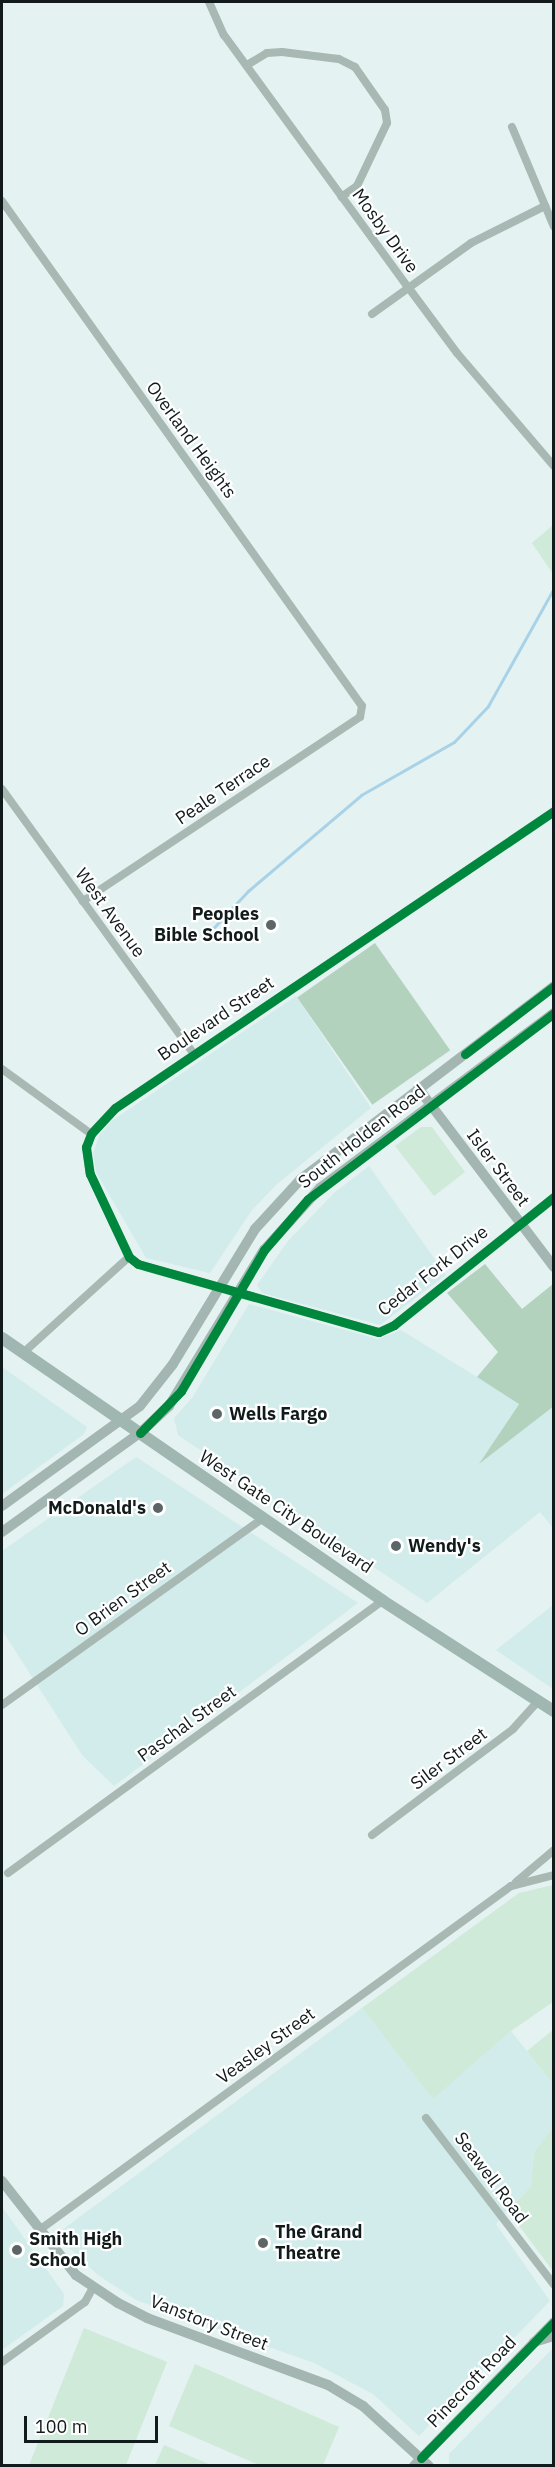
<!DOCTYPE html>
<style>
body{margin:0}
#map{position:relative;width:555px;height:2467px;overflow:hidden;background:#e4f2f1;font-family:"IBM Plex Sans",sans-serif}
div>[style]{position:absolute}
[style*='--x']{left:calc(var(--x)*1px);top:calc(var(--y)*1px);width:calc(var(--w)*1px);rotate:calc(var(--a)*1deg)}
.built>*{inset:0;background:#d2eceb}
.green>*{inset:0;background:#d0ead9}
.forest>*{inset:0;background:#b3d2be;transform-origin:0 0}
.stream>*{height:3px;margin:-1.5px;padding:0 1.5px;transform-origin:1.5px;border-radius:1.5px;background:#a8d2e8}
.street>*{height:8px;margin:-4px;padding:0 4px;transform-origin:4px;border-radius:4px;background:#a8b8b3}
.secondary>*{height:10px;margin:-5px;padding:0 5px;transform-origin:5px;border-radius:5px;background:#a3b6b1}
.primary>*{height:12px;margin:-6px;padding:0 6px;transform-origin:6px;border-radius:6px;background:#a0b6b1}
.cycleway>*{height:9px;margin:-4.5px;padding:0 4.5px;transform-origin:4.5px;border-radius:4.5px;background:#00873e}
.dots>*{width:16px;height:16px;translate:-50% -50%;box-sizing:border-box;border:3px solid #fff;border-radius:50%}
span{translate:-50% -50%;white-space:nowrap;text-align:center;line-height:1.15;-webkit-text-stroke:4.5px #fff;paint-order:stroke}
.street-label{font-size:18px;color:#121b1b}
.poi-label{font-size:18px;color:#121b1b;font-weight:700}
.right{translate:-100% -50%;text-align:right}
.left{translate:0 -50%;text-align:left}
.frame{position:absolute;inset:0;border:3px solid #121b1b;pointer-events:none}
.scale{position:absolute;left:24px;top:2416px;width:134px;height:27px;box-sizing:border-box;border:3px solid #121b1b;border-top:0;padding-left:8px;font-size:18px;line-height:21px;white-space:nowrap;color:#121b1b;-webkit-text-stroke:4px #fff;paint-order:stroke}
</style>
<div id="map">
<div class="built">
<div style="clip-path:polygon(296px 996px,371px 1108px,277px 1184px,252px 1210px,210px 1273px,146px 1258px,96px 1172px,93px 1153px,100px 1134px,113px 1120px)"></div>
<div style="clip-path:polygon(369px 1166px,446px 1275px,380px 1325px,262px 1293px,257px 1285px,288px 1241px,334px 1193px)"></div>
<div style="clip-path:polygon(249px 1304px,378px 1339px,401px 1330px,519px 1403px,481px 1462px,553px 1406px,553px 1528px,540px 1512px,427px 1603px,178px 1435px,174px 1418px,192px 1398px)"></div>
<div style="clip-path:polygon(2px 1367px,87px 1427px,84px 1434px,2px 1494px)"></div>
<div style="clip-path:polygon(136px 1457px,358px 1603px,114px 1786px,82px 1755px,2px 1630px,2px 1551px)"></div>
<div style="clip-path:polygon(553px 1605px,553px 1689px,496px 1650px)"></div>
<div style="clip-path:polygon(362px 2008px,433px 2098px,511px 2031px,553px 2084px,553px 2127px,534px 2152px,531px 2186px,496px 2224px,550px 2301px,419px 2436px,373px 2394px,314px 2363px,136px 2300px,98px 2275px,61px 2240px,62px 2230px)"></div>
<div style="clip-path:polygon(2px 2207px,64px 2294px,63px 2306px,2px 2350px)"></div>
<div style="clip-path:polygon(553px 2348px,553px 2465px,449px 2465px,449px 2454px)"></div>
</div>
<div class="green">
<div style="clip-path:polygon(553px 525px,553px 574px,532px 543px)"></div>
<div style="clip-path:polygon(421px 1127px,432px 1127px,465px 1172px,434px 1196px,395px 1146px)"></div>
<div style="clip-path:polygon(553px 1885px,553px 2002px,511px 2031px,433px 2099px,362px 2008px,519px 1893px)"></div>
<div style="clip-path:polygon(553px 2030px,553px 2084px,527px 2051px)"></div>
<div style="clip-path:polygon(553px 2127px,553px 2271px,508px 2211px,531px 2186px,534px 2152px)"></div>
<div style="clip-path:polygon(84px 2328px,167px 2362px,126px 2465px,29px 2465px)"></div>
<div style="clip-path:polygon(195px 2364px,339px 2427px,323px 2465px,259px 2465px,169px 2426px)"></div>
<div style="clip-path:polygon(164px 2445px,211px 2465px,155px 2465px)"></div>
</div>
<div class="forest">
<div style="left:375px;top:943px;width:131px;height:95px;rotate:55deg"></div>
<div style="clip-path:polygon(485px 1264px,522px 1309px,553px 1284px,554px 1406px,479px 1464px,519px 1404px,477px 1377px,498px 1352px,447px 1293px)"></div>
</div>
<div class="stream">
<div style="--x:204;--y:938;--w:64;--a:-46.9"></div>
<div style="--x:248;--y:891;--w:148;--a:-40.3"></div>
<div style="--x:361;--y:795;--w:107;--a:-29.7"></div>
<div style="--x:454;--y:742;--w:50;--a:-46.6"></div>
<div style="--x:488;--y:706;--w:135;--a:-60.8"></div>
</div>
<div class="street">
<div style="--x:209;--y:2;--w:36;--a:66"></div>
<div style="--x:224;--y:35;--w:312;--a:53.9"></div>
<div style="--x:408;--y:287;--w:82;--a:53.4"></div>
<div style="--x:457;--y:353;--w:149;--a:49.4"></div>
<div style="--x:247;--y:65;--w:23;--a:-31"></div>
<div style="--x:267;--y:53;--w:15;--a:-4"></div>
<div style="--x:282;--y:52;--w:57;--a:7"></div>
<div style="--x:339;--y:59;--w:18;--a:27"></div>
<div style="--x:355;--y:67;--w:52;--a:55.1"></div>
<div style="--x:385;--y:110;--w:13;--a:81"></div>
<div style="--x:387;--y:123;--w:70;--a:115.5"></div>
<div style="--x:357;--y:186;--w:19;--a:145"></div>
<div style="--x:512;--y:127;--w:108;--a:67.2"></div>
<div style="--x:2;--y:201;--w:620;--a:54.52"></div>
<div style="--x:362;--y:706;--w:11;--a:100"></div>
<div style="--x:360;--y:717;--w:333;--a:146.4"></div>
<div style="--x:372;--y:314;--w:122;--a:-35.6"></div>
<div style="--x:471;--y:243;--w:83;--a:-26.6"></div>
<div style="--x:2;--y:789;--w:327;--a:54.1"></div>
<div style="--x:554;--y:811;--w:530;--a:145.92"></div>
<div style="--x:115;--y:1108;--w:35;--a:133"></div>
<div style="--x:91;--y:1134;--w:14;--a:111"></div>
<div style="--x:86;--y:1147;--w:27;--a:82"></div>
<div style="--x:90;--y:1174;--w:92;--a:64.8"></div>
<div style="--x:129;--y:1257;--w:11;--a:38"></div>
<div style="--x:138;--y:1264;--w:250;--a:15.8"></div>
<div style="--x:379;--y:1332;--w:17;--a:-25"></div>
<div style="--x:394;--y:1325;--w:205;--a:-38.7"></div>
<div style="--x:2;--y:1069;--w:110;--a:36.1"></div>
<div style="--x:23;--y:1353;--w:143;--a:-42.2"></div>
<div style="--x:2;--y:1705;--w:321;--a:-35.6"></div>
<div style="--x:372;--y:1835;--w:176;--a:-36.9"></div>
<div style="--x:513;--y:1729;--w:38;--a:-48"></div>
<div style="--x:8;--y:1873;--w:463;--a:-36"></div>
<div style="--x:516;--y:1882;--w:50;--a:-40.1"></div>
<div style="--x:426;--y:2118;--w:210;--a:52.5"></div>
<div style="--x:38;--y:2231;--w:585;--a:-36.11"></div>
<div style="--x:511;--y:1886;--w:44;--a:-14.3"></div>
<div style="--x:2;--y:2362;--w:102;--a:-35.9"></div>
<div style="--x:85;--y:2302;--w:18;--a:-61"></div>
</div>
<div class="secondary">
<div style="--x:418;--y:1088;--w:225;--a:52.8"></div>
<div style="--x:2;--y:1506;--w:170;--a:-35.9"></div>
<div style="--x:140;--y:1406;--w:53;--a:-51.8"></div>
<div style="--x:173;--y:1364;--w:158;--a:-58.7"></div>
<div style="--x:255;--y:1229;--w:68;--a:-47.4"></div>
<div style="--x:301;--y:1179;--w:318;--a:-37.3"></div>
<div style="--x:2;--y:1532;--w:170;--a:-35.7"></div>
<div style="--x:140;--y:1433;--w:40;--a:-43"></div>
<div style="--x:169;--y:1406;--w:183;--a:-58.7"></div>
<div style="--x:264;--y:1250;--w:84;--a:-47.9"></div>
<div style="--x:320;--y:1188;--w:292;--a:-36.8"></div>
<div style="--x:2;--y:2181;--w:120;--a:51.8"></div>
<div style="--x:76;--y:2275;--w:50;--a:33.7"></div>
<div style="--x:118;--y:2303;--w:33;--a:27"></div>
<div style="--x:147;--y:2318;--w:193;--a:20.3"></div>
<div style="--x:328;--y:2385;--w:41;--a:31"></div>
<div style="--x:363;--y:2406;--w:89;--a:42.3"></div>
<div style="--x:534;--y:2342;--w:21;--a:-17"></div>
<div style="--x:414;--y:2466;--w:201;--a:-45.8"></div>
</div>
<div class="primary">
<div style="--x:2;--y:1338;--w:463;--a:34.6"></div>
<div style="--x:383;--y:1601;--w:203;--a:32.8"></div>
</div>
<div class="cycleway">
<div style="--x:554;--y:811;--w:530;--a:145.92"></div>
<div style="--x:115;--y:1108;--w:35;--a:133"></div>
<div style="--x:91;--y:1134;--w:14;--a:111"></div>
<div style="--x:86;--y:1147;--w:27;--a:82"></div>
<div style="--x:90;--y:1174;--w:92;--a:64.8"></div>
<div style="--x:129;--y:1257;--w:11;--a:38"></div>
<div style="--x:138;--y:1264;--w:250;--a:15.8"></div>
<div style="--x:379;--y:1332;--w:17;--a:-25"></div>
<div style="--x:394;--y:1325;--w:205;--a:-38.7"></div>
<div style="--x:465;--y:1054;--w:112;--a:-37.4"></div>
<div style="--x:140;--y:1433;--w:59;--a:-45.7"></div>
<div style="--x:181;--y:1391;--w:164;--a:-59.5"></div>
<div style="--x:264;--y:1250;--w:67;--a:-49.2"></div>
<div style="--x:308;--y:1199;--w:308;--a:-37.1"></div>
<div style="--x:421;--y:2458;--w:190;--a:-45.6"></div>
</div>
<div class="dots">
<div style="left:271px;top:925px;background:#5c6666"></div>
<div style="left:217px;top:1414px;background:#5c6666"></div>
<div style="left:158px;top:1508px;background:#5c6666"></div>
<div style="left:396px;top:1546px;background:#5c6666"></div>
<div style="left:263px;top:2243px;background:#5c6666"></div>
<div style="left:17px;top:2250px;background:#5c6666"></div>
</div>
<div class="street-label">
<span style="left:385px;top:231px;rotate:54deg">Mosby Drive</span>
<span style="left:191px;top:440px;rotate:54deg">Overland Heights</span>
<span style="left:223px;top:790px;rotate:-34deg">Peale Terrace</span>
<span style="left:110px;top:913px;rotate:54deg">West Avenue</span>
<span style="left:216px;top:1019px;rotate:-34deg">Boulevard Street</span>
<span style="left:362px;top:1137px;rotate:-38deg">South Holden Road</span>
<span style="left:498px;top:1168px;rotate:53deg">Isler Street</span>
<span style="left:433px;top:1271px;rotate:-38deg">Cedar Fork Drive</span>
<span style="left:286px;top:1512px;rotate:34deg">West Gate City Boulevard</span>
<span style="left:123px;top:1599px;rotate:-36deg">O Brien Street</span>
<span style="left:187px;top:1724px;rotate:-36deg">Paschal Street</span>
<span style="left:449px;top:1759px;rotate:-37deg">Siler Street</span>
<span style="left:266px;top:2046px;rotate:-36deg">Veasley Street</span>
<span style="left:491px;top:2178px;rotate:53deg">Seawell Road</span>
<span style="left:209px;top:2323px;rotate:21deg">Vanstory Street</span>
<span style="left:472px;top:2382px;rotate:-46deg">Pinecroft Road</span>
</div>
<div class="poi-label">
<span class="right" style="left:259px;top:925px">Peoples<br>Bible School</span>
<span class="left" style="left:229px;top:1414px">Wells Fargo</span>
<span class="right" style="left:146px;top:1508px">McDonald's</span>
<span class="left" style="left:408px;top:1546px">Wendy's</span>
<span class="left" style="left:275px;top:2243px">The Grand<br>Theatre</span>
<span class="left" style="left:29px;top:2250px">Smith High<br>School</span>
</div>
<div class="frame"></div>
<div class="scale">100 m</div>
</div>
